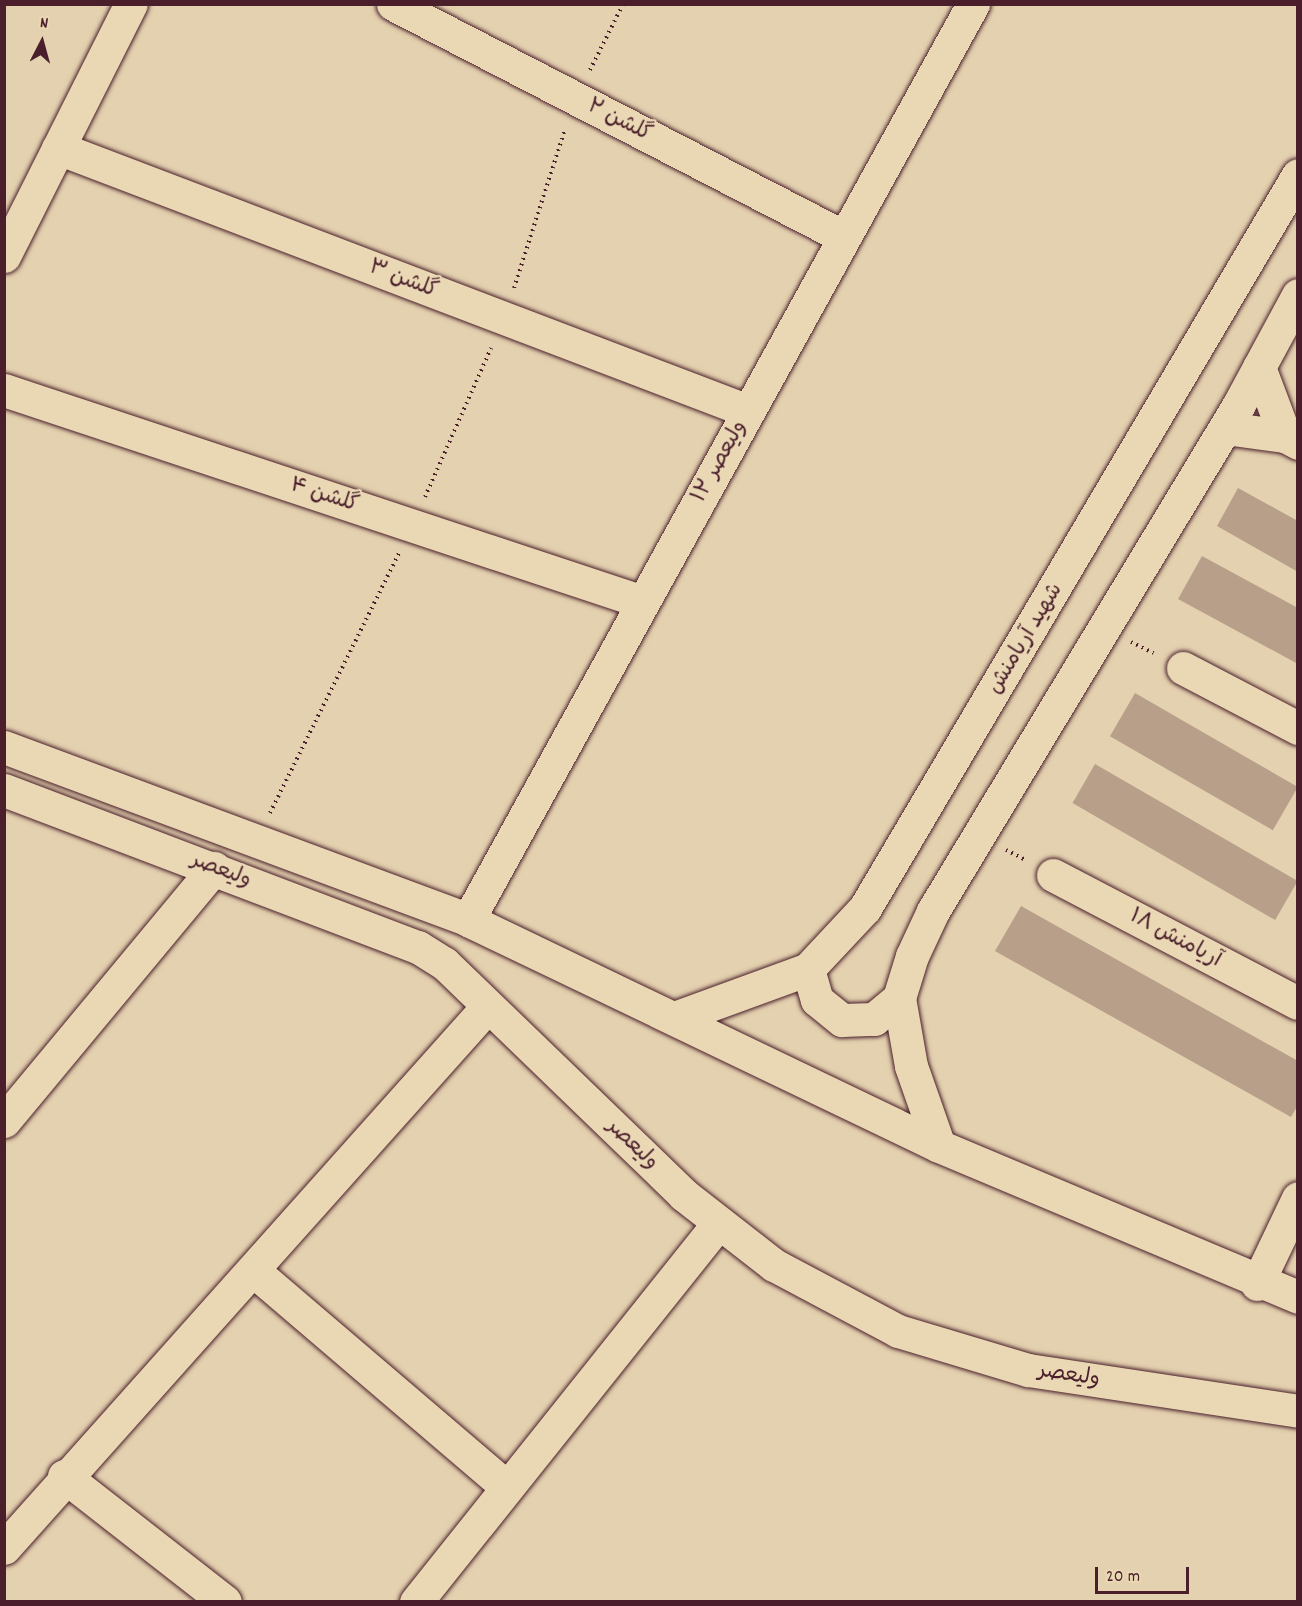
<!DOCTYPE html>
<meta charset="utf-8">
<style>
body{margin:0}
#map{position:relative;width:1302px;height:1606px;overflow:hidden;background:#e4d1af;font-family:Dekko,"Playpen Sans Arabic",sans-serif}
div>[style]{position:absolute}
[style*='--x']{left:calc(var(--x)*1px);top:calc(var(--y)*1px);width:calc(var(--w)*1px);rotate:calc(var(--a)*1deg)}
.building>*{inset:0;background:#b89f8a;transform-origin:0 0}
.path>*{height:4px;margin-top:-2px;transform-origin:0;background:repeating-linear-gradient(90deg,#4a1f2b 0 1.5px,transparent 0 6px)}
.roads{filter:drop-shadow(0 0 2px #4a1f2b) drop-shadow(0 0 2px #4a1f2b)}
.street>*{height:33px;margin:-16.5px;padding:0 16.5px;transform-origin:16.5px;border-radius:16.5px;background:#ead8b5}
.secondary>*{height:33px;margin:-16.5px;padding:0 16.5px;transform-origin:16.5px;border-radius:16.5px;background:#ead8b5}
span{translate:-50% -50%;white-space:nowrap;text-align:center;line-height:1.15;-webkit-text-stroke:4.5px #ead8b5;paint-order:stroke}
.street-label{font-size:22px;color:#4a1f2b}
.frame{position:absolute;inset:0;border:6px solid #4a1f2b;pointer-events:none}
.north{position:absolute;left:12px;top:12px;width:60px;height:60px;-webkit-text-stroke:4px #ead8b5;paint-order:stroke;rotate:6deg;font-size:16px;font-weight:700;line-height:24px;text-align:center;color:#4a1f2b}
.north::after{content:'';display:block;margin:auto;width:21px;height:27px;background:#4a1f2b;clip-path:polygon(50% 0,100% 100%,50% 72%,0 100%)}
.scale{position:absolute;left:1095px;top:1567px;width:94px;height:27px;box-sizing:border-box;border:3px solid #4a1f2b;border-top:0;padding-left:8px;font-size:18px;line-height:21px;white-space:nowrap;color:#4a1f2b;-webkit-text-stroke:4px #ead8b5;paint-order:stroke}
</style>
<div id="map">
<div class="building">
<div style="clip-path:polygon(1238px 488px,1298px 521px,1298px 572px,1217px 526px)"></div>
<div style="clip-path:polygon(1202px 556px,1298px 608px,1298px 664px,1178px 599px)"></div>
<div style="left:1135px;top:693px;width:188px;height:50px;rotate:30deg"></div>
<div style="left:1095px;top:764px;width:234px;height:45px;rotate:30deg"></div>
<div style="clip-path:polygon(1021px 906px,1298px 1061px,1298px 1105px,1291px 1117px,995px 951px)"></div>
</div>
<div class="path">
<div style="--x:590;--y:70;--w:74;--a:-63.4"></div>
<div style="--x:514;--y:288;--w:167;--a:-72.2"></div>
<div style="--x:425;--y:497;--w:163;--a:-66.1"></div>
<div style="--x:1131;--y:642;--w:25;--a:26"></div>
<div style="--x:270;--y:813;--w:290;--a:-63.6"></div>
<div style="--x:1006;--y:850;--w:22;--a:27"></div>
</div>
<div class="roads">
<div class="street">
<div style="--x:393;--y:4;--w:508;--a:27.32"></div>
<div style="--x:58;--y:148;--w:738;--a:20.86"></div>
<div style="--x:4;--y:256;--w:282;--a:-63.3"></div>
<div style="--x:1259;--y:367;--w:74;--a:69.4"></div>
<div style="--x:4;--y:390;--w:673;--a:18.35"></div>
<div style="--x:1225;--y:428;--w:61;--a:7.6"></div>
<div style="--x:1285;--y:436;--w:15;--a:28"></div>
<div style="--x:1183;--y:668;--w:130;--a:27.6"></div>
<div style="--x:1053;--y:875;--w:276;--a:27.6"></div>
<div style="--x:468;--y:920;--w:1046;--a:-61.13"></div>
<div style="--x:4;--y:1121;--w:329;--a:-50.3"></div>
<div style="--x:255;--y:1272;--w:331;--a:40.5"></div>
<div style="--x:1257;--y:1284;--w:95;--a:-64.5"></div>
<div style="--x:64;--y:1476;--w:204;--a:38"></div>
<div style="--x:4;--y:1548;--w:725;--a:-48.24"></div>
<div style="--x:416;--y:1602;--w:485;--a:-51.4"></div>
</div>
<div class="secondary">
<div style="--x:4;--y:747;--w:495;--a:20.4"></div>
<div style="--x:468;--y:920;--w:522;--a:25.63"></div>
<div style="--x:939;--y:1146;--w:389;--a:22.8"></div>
<div style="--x:4;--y:790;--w:443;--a:20.8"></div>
<div style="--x:418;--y:947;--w:31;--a:32"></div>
<div style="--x:444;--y:963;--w:334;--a:44"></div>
<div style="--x:684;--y:1195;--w:114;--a:37.9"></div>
<div style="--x:774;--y:1265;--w:140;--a:28"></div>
<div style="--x:898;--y:1331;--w:136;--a:16.7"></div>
<div style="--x:1028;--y:1370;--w:273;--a:8.6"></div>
<div style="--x:808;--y:969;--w:32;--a:74"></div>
<div style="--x:817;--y:1000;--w:32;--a:39"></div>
<div style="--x:842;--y:1020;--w:32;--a:-2"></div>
<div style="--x:874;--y:1019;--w:33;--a:-40"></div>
<div style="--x:677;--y:1017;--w:140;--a:-20.1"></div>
<div style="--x:808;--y:969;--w:83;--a:-46.9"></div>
<div style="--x:865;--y:908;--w:851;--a:-59.43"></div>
<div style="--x:939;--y:1146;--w:85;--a:-109.3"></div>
<div style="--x:911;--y:1066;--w:69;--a:-100"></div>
<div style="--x:899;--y:998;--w:44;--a:-72.8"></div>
<div style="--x:912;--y:956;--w:50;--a:-65"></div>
<div style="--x:933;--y:911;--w:590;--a:-58.87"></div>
<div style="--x:1238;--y:406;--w:126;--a:-61.6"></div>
</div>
</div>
<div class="street-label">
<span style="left:619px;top:121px;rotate:27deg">گلشن ۲</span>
<span style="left:403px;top:280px;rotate:21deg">گلشن ۳</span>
<span style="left:720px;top:462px;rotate:-61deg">ولیعصر ۱۲</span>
<span style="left:324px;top:496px;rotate:18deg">گلشن ۴</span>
<span style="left:1026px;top:639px;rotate:-59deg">شهید آریامنش</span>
<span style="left:221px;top:871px;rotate:21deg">ولیعصر</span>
<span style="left:1175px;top:939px;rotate:28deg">آریامنش ۱۸</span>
<span style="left:632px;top:1145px;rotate:44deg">ولیعصر</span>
<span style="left:1069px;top:1376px;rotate:9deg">ولیعصر</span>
</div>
<div class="frame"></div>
<div class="north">N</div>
<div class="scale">20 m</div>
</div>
